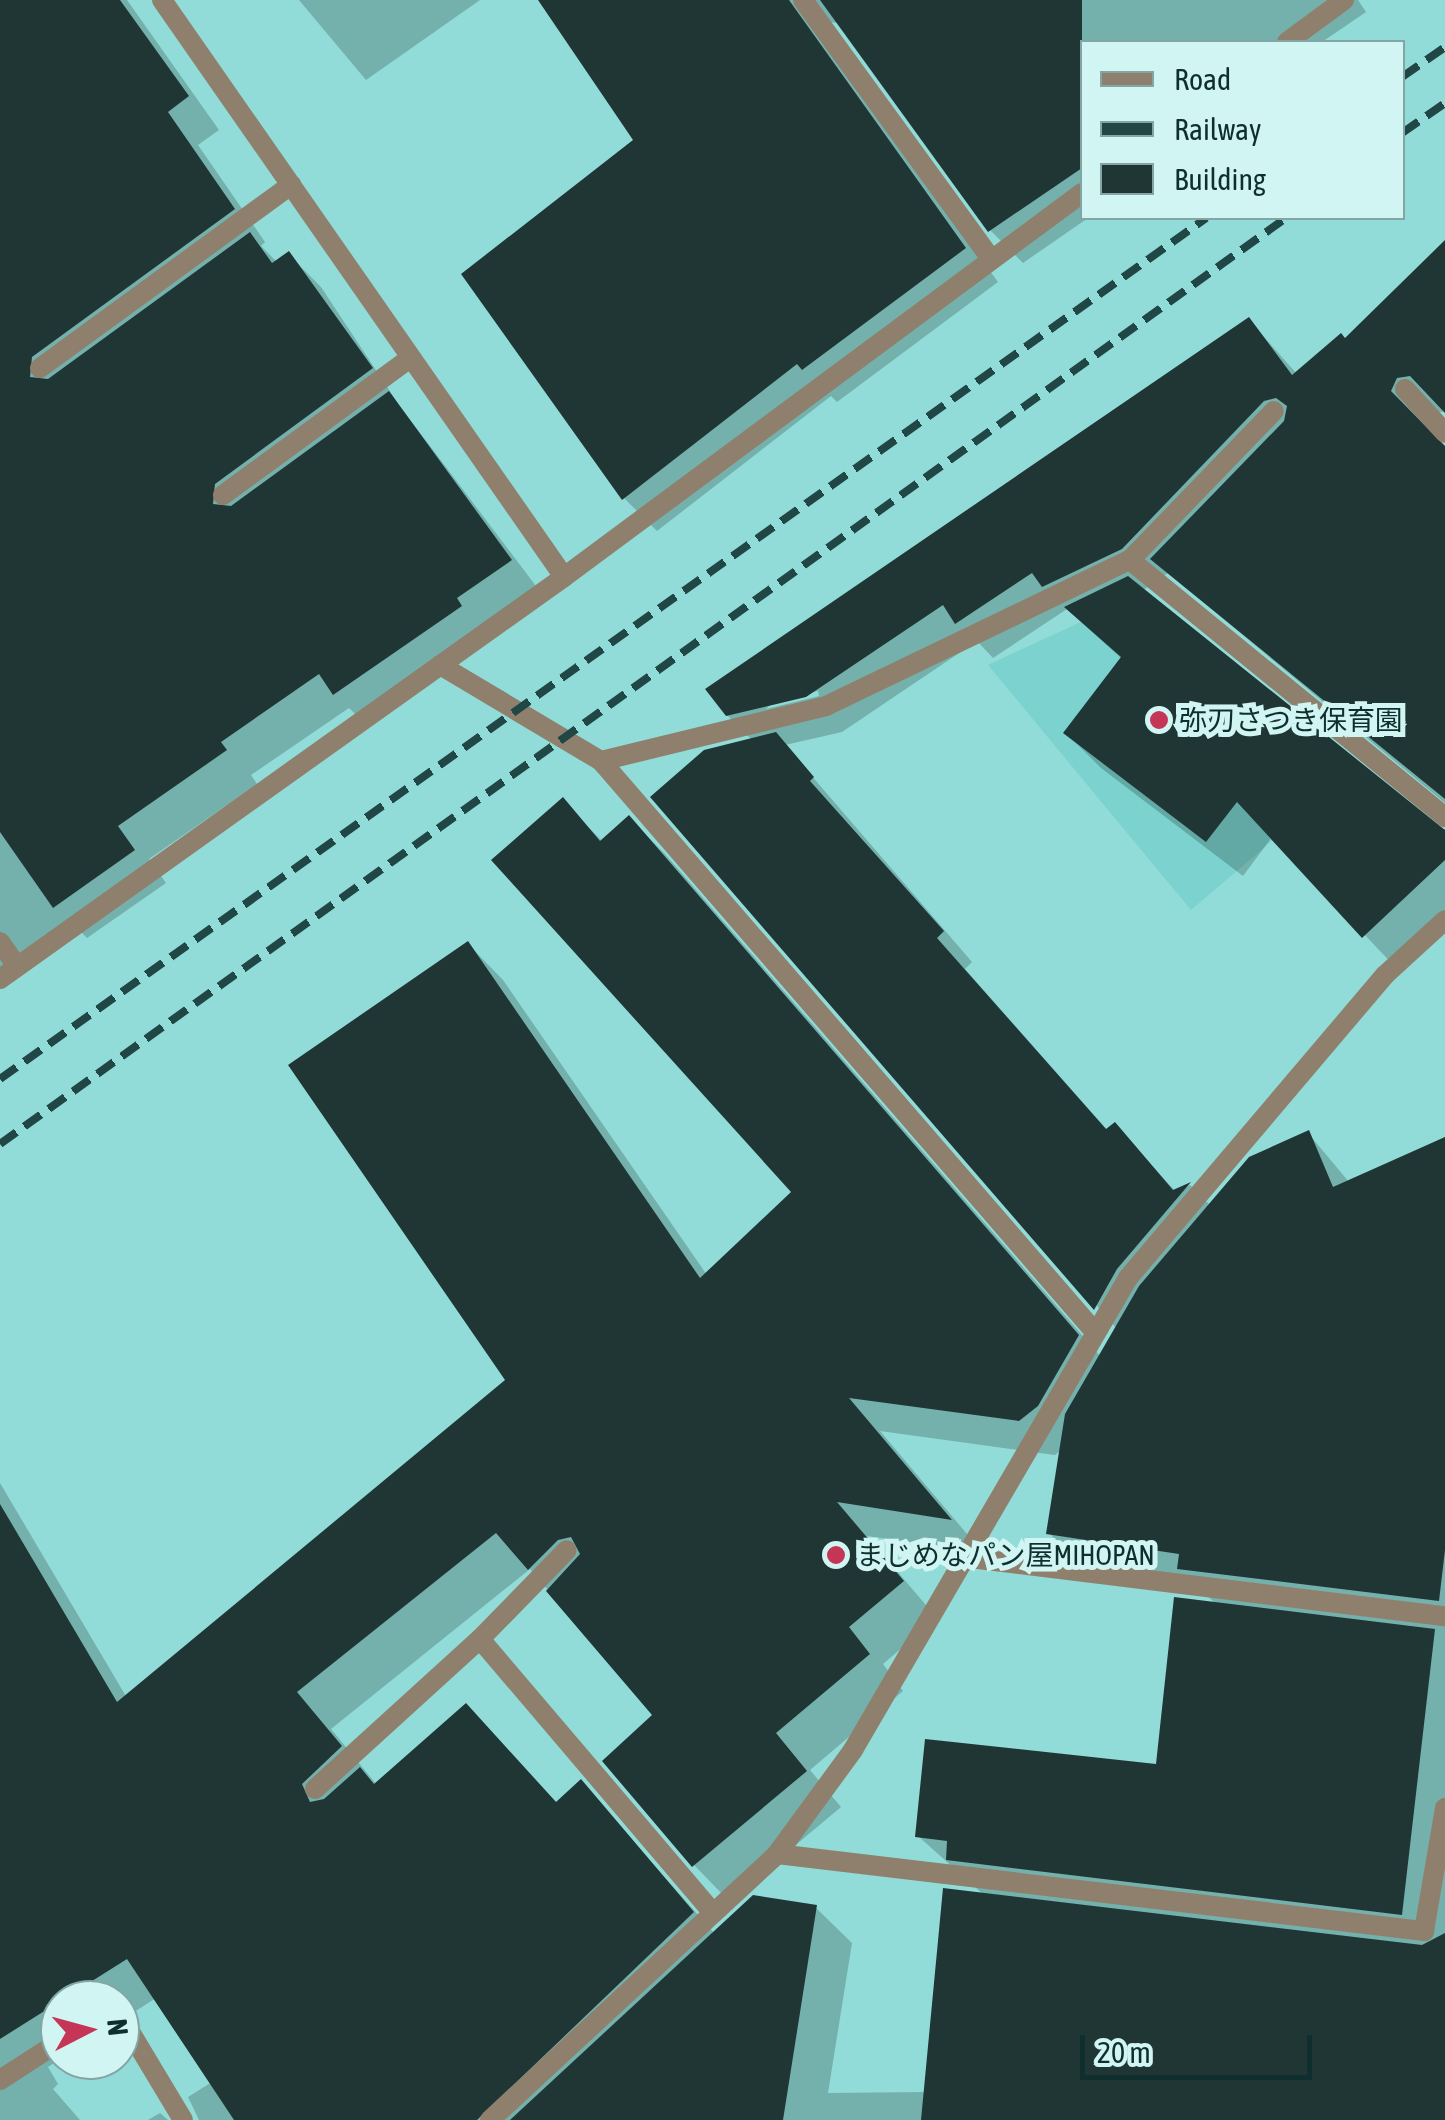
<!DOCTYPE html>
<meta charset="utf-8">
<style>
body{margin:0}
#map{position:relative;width:1445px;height:2120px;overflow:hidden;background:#91dcd8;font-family:"Asap Condensed","Noto Sans JP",sans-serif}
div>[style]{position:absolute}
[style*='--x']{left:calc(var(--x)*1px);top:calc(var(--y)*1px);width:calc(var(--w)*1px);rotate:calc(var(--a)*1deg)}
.built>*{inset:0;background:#7bd2ce}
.shadow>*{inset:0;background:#0003}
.building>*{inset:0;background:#203635}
.service>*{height:20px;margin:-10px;padding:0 10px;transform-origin:10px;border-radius:10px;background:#8f806d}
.minor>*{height:20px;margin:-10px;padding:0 10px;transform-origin:10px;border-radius:10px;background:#8f806d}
.rail>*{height:8px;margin-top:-4px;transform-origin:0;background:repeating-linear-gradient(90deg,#204645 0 20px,transparent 0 30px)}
.dots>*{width:28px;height:28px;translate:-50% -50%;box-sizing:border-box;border:5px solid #d1f5f3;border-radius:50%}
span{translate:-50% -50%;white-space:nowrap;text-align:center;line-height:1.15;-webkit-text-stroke:10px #d1f5f3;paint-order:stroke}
.poi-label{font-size:28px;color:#0f2f2e}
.left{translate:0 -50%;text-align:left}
.legend{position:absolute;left:1080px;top:40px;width:325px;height:180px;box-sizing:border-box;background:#d1f5f3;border:2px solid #83a6a4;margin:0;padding:12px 18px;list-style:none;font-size:30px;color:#0f2f2e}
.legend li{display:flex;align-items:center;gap:20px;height:50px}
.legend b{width:50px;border:2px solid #83a6a4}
.north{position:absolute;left:40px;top:1980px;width:100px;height:100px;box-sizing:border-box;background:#d1f5f3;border:2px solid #83a6a4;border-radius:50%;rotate:84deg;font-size:28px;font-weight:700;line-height:40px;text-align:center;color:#0f2f2e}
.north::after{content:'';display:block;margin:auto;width:35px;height:45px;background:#c53555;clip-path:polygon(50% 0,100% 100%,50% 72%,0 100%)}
.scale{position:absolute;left:1080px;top:2035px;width:232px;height:45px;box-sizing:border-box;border:5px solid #0f2f2e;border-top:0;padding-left:12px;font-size:30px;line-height:35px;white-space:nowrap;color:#0f2f2e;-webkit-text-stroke:8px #d1f5f3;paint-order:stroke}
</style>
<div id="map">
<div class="built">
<div style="clip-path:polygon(1139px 595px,1348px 776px,1191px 910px,988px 665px)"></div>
</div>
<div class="shadow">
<div style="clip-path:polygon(0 0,127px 0,219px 130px,198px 145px,265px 242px,261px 246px,278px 263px,289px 255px,321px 287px,399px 405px,542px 594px,368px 726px,349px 708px,251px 775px,257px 784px,149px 859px,166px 883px,87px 938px,75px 926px,0 979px)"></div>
<div style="clip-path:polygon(299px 0,480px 0,366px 80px)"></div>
<div style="clip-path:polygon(539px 0,1358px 0,1366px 12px,1322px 42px,1082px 42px,1082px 218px,1088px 218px,1023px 263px,990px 230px,840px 23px,827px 22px,824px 44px,998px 282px,837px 402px,831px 396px,657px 531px,624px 498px,637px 140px)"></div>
<div style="clip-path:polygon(evenodd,1445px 243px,1445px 411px,1430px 415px,1438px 446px,1445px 446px,1445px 803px,1168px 573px,1142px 591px,1436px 830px,1445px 829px,1445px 928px,1399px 971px,1272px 837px,1243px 876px,1101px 768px,1066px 733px,1122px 659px,1067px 609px,993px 658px,977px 641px,842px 732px,785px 745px,972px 962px,965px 969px,1108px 1131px,1115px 1125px,1176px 1192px,1190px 1185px,1211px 1206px,1308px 1133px,1349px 1182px,1445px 1137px,1445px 2120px,199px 2120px,188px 2097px,212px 2082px,156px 1998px,120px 2021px,120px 2000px,60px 2000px,60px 2059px,48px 2067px,58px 2084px,53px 2089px,80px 2120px,0 2120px,0 1483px,127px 1698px,508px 1381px,468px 944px,503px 980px,707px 1275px,794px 1192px,563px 801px,603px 842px,629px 818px,665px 854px,1101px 1357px,1117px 1329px,654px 797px,753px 741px,727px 715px,1249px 320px,1297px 374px,1345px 341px,1445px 243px,818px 691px,819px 696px,766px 709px,773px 702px,818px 691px,1445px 243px,880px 1431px,1055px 1455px,1061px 1450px,1049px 1533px,1084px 1569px,1197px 1586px,1216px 1604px,1158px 1767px,918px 1836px,984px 1895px,927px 2092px,828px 2093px,852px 1943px,816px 1908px,715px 1934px,581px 1783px,558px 1804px,466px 1706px,377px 1785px,331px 1729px,530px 1569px,655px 1715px,694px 1865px,729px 1901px,841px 1807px,810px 1770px,903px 1691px,883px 1664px,937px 1618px,867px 1536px,983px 1553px,880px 1431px)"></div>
<div style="clip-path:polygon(160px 2113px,168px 2120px,148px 2120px)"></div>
</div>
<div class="building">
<div style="clip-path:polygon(0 0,120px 0,189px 96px,168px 112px,235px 209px,32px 357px,30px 377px,48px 379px,250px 232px,272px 263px,289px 251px,373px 368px,215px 484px,213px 504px,231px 506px,389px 391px,512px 560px,457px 598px,462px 606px,333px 695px,319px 674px,221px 742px,227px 750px,118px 826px,135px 850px,53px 908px,0 832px)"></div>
<div style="clip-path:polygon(538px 0,789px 0,966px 248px,802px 370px,797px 364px,622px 500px,461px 274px,633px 140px)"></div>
<div style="clip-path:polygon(820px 0,1082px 0,1082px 168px,988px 232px)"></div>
<div style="clip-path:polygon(1445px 240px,1445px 413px,1410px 376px,1397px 378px,1391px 391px,1445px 446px,1445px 799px,1150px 559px,1284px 421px,1287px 406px,1276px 398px,1264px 401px,1122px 549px,1042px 587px,1032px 573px,955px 624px,943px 605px,806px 697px,726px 716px,705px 689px,1249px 317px,1292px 375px,1341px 333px,1345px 338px)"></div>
<div style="clip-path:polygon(1128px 576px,1445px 830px,1445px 860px,1362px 938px,1237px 802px,1206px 842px,1063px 733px,1121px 657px,1064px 607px)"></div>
<div style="clip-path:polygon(776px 732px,814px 777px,810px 781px,944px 931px,937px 938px,1106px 1129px,1115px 1122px,1173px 1190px,1191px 1182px,1117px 1269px,1094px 1310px,650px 797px,704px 750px)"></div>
<div style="clip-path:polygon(563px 797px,600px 841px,629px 815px,1079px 1335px,1038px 1406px,1019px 1421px,849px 1398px,952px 1520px,837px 1502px,904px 1581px,849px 1627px,870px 1654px,776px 1733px,807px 1771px,692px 1867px,602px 1761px,652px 1715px,546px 1591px,580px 1554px,571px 1537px,558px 1540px,528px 1570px,496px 1533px,297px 1692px,342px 1746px,302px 1784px,310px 1802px,324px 1799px,360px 1767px,374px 1784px,466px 1703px,556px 1802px,581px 1779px,694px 1912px,477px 2120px,234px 2120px,127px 1959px,0 2039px,0 1504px,117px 1702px,505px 1380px,288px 1065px,468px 941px,700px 1278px,791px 1192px,491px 860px)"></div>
<div style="clip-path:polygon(1309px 1130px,1333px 1187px,1445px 1137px,1445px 1550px,1439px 1601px,1177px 1569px,1179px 1554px,1046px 1534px,1065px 1414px,1139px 1286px,1249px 1157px)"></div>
<div style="clip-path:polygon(1174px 1597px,1435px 1629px,1402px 1915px,946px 1860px,947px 1841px,915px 1837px,925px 1739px,1156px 1764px)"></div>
<div style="clip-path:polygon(943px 1888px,1422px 1945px,1445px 1933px,1445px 2120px,921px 2120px)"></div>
<div style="clip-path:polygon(753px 1895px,817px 1905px,783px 2120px,510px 2120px)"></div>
</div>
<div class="service">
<div style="--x:40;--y:368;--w:311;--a:-36.1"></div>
<div style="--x:223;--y:495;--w:232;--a:-36.2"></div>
<div style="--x:480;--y:1639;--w:360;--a:49.6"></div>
<div style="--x:315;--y:1789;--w:223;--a:-42.3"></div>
<div style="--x:480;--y:1639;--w:124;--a:-45.7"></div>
</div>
<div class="minor">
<div style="--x:162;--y:0;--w:703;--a:55.13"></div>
<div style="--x:803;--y:0;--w:321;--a:54"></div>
<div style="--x:1287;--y:42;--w:71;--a:-36.4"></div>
<div style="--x:1405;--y:389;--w:59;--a:47.7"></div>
<div style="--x:1130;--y:560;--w:407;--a:39.2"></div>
<div style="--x:440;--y:665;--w:187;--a:30.8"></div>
<div style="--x:601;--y:761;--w:755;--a:49.14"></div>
<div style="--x:601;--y:761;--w:232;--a:-13.7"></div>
<div style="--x:826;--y:706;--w:337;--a:-25.7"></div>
<div style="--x:1130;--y:560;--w:207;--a:-46"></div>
<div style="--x:0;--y:942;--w:29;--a:55"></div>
<div style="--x:0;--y:979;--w:693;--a:-35.48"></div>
<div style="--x:564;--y:577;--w:645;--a:-36.55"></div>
<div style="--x:962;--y:1557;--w:487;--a:7"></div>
<div style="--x:777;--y:1854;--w:652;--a:6.79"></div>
<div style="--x:1424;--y:1931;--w:125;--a:-80.3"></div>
<div style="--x:120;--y:2015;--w:122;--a:59"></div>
<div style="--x:0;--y:2080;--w:72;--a:-33"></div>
<div style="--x:490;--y:2120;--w:391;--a:-42.8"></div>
<div style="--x:777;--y:1854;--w:129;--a:-53.8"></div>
<div style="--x:853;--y:1750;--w:546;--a:-59.77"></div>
<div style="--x:1128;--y:1278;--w:397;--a:-49.7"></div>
<div style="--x:1385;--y:975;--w:81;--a:-42.5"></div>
</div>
<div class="rail">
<div style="--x:1402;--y:77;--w:52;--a:-34.9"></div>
<div style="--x:1402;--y:133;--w:52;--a:-34.9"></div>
<div style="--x:0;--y:1079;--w:1482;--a:-35.52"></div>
<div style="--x:0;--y:1144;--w:1585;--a:-35.76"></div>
</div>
<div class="dots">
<div style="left:1159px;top:720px;background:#c53555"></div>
<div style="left:836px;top:1555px;background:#c53555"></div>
</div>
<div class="poi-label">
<span class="left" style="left:1179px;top:720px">弥刀さつき保育園</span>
<span class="left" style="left:856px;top:1555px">まじめなパン屋MIHOPAN</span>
</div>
<ul class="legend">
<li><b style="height:12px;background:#8f806d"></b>Road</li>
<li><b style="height:12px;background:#204645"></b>Railway</li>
<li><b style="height:28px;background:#203635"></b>Building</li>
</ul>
<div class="north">N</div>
<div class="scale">20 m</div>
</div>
